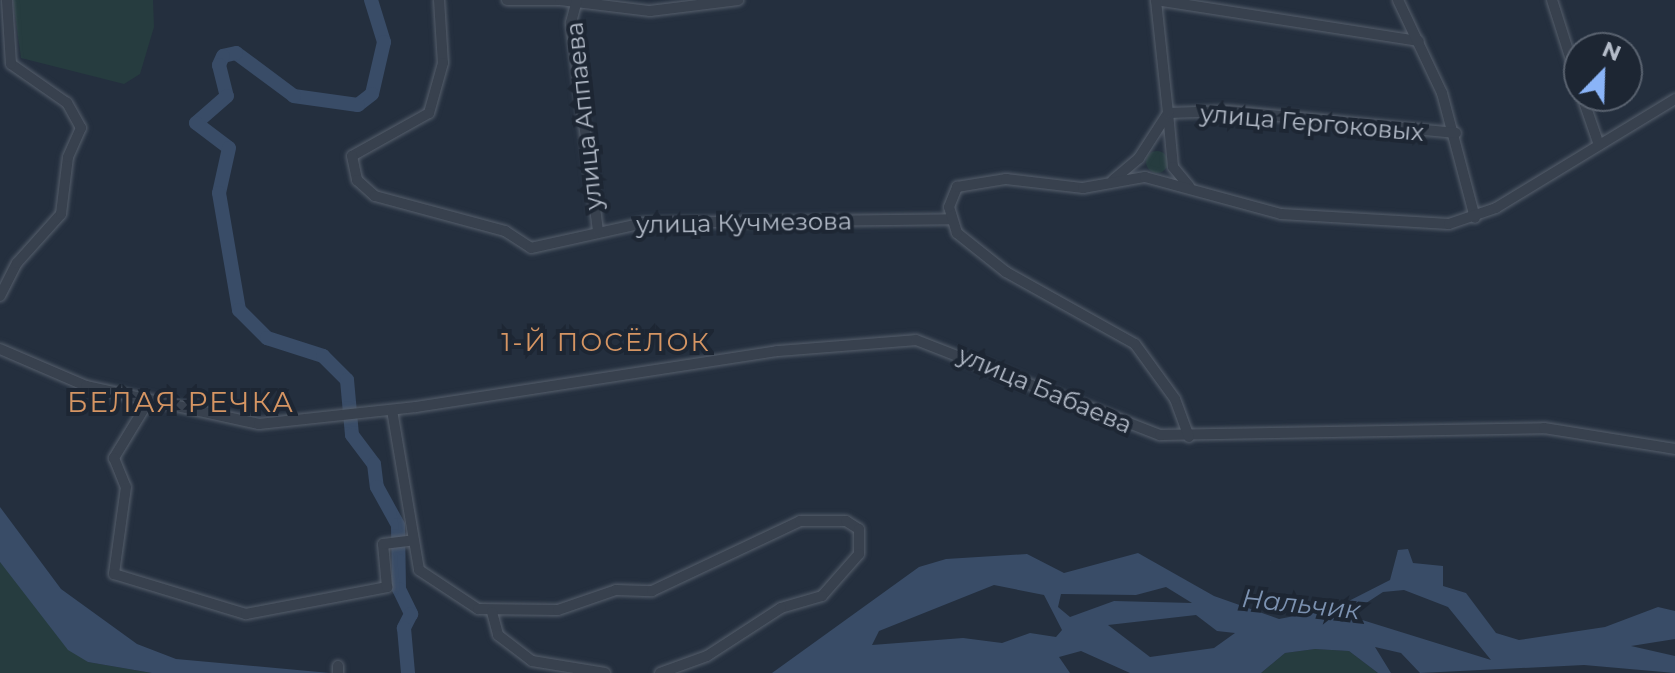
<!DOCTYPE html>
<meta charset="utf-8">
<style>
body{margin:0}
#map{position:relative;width:1675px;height:673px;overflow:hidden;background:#242f3e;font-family:Montserrat,sans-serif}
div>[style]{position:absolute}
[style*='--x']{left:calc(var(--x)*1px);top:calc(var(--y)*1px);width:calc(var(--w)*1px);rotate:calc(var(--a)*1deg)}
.green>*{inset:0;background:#263c3f}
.round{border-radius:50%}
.water>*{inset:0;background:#394c67}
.river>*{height:14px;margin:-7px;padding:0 7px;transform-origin:7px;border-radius:7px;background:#394c67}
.roads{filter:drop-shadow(0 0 2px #565f6c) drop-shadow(0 0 2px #565f6c)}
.minor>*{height:10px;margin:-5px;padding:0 5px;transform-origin:5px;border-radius:5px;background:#38414e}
span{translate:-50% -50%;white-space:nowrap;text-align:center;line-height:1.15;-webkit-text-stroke:8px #1d2633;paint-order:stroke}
.street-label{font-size:24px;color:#b4bcc9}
.neighbourhood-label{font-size:26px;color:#d59563;letter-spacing:2px}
.water-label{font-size:26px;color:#7c92b1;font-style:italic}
.quarter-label{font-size:28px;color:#d59563;letter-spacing:2px}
.north{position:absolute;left:1563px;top:32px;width:80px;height:80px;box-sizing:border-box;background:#1d2633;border:2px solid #59626f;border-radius:50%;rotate:23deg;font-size:22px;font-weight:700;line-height:32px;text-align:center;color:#b4bcc9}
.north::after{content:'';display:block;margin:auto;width:28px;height:36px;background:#8ab4f8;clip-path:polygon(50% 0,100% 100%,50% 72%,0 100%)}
</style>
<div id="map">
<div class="green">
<div style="clip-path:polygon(13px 0,153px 0,154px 27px,140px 74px,124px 84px,21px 58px)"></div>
<div class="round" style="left:1146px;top:151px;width:22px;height:22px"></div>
<div style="clip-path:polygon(0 562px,88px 662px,152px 673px,0 673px)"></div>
<div style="clip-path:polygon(1315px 649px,1349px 651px,1378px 673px,1261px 673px,1285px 653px)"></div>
</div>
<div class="water">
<div style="clip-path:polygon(0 507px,61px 589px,137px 644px,176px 659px,330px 673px,152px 673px,88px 662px,68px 650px,0 562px)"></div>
<div style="clip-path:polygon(evenodd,1408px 549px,1413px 563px,1443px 566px,1443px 586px,1466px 593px,1496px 633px,1519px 640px,1605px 627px,1658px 607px,1675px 611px,1675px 639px,1631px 646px,1675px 656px,1675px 673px,1584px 665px,1420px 673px,1401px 653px,1375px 647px,1391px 673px,1378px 673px,1349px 651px,1315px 649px,1285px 653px,1261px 673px,1130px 673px,1081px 651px,1059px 657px,1070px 673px,772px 673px,919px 567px,946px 559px,1027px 554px,1064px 573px,1138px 553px,1214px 596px,1279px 619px,1335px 608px,1390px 580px,1398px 550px,1408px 549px,994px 585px,1044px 595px,1062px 630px,1056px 637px,1030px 633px,1002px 643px,963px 638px,872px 645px,879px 631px,994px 585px,1408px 549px,1166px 587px,1192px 603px,1114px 601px,1070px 617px,1058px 607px,1061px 594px,1136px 595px,1166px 587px,1408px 549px,1404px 590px,1448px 607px,1491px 660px,1359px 619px,1357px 609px,1383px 592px,1404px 590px,1408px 549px,1196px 615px,1217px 631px,1235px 633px,1214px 648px,1150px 657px,1108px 625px,1196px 615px)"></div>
</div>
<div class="river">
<div style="--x:371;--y:0;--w:44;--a:72.8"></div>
<div style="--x:384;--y:42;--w:53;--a:103"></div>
<div style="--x:372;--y:94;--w:18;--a:142"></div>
<div style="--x:358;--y:105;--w:65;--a:-172"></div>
<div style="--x:294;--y:96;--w:72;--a:-143.4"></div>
<div style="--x:236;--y:53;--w:13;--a:167"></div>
<div style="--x:223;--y:56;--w:10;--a:114"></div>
<div style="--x:219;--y:65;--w:32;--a:76"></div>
<div style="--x:227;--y:96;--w:41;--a:138.9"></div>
<div style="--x:196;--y:123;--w:41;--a:37.1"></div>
<div style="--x:229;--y:148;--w:46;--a:102.5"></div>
<div style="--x:219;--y:193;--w:119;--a:80.3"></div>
<div style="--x:239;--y:310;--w:40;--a:45"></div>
<div style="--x:267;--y:338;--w:59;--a:17.8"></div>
<div style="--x:323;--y:356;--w:34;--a:45"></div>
<div style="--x:347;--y:380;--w:55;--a:84.8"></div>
<div style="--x:352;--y:435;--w:36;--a:53"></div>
<div style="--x:374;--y:464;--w:23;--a:83"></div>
<div style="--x:377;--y:487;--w:43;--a:61.1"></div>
<div style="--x:398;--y:525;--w:64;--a:89.1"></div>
<div style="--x:399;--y:589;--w:28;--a:64"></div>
<div style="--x:411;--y:614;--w:16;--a:117"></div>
<div style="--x:404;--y:628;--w:45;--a:84.9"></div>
</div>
<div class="roads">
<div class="minor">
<div style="--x:439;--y:0;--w:63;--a:86.4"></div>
<div style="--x:443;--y:63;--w:52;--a:105.6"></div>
<div style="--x:429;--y:113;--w:88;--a:150.8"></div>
<div style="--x:352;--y:156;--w:25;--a:78"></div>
<div style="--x:357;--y:180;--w:24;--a:42"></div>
<div style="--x:375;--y:196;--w:135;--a:15.1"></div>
<div style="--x:505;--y:231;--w:31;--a:33"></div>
<div style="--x:531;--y:248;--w:116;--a:-12.5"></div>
<div style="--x:644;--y:223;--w:306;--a:-0.7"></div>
<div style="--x:507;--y:0;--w:53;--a:0"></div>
<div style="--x:560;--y:0;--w:91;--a:7"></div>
<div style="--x:650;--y:11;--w:89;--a:-7.1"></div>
<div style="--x:577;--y:0;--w:24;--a:105"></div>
<div style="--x:571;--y:23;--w:211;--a:82.6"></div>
<div style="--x:1156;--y:0;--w:266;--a:8.9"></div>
<div style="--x:1398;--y:0;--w:103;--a:64.7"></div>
<div style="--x:1442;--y:93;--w:129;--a:75.2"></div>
<div style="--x:1552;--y:0;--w:89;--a:72.4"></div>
<div style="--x:1582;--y:96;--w:52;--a:70.9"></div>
<div style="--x:1168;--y:113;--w:60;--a:-1.9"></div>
<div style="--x:1228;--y:111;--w:229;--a:5.5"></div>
<div style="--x:1168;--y:113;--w:54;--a:84.7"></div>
<div style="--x:1173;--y:167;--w:25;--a:50"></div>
<div style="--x:1113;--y:180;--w:34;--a:-40"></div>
<div style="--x:1139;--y:158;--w:54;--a:-57.2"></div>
<div style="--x:1168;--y:113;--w:114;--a:-96.1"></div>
<div style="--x:0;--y:296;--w:37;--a:-63"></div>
<div style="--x:17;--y:263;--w:66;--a:-48.1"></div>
<div style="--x:61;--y:214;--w:57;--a:-83"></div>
<div style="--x:68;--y:157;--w:32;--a:-66"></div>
<div style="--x:81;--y:128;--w:29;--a:-119"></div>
<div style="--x:67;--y:103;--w:68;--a:-145.1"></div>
<div style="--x:11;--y:64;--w:64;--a:-93.6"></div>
<div style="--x:0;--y:349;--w:94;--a:23.3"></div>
<div style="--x:86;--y:386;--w:177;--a:12.4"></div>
<div style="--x:259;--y:424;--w:158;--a:-6.2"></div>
<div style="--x:416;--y:407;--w:365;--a:-8.8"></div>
<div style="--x:777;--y:351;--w:139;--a:-4.5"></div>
<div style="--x:916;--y:340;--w:262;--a:21.3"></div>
<div style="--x:1160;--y:435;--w:384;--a:-1"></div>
<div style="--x:1544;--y:428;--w:133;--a:9.1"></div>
<div style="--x:148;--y:402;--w:66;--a:121.3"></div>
<div style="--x:114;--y:458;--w:31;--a:68"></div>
<div style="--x:126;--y:487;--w:88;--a:97.9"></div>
<div style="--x:114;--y:574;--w:138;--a:16.9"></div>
<div style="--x:246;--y:614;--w:144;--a:-10.8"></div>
<div style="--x:387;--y:587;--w:43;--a:-95.3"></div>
<div style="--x:383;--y:544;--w:31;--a:-7"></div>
<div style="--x:392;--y:410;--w:162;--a:80.4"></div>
<div style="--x:419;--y:570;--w:71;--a:33.5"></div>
<div style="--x:478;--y:609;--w:80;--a:0.7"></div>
<div style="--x:558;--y:610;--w:61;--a:-19"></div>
<div style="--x:616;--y:590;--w:36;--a:2"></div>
<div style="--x:652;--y:591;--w:164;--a:-25.3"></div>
<div style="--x:800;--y:521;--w:46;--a:0"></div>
<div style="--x:846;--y:521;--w:15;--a:32"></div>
<div style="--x:859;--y:529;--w:25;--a:90"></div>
<div style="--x:859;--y:554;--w:56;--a:131.4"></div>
<div style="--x:822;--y:596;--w:43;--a:163.7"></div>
<div style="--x:781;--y:608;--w:88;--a:147"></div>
<div style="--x:707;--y:656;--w:50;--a:160.1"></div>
<div style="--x:1189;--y:437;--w:40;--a:-110.2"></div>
<div style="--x:1175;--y:399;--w:68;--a:-126"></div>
<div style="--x:1135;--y:344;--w:148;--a:-150.8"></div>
<div style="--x:1006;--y:272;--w:63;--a:-141.5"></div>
<div style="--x:957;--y:233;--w:27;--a:-107"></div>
<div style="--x:949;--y:207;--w:22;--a:-68"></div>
<div style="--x:957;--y:187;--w:50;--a:-9.3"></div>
<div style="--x:1006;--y:179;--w:78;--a:6.7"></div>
<div style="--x:1083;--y:188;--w:63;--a:-10.1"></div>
<div style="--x:1145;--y:177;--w:141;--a:15.2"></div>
<div style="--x:1281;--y:214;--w:168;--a:3.4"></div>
<div style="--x:1449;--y:224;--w:50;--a:-18.8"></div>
<div style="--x:1496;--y:208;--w:210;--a:-31.3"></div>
<div style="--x:492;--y:612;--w:24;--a:75"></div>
<div style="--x:498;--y:635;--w:43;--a:37.4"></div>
<div style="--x:532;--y:661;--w:74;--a:9.3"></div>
<div style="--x:338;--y:666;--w:7;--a:90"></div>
</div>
</div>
<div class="street-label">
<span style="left:584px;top:116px;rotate:-96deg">улица Аппаева</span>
<span style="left:1312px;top:123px;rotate:5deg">улица Гергоковых</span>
<span style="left:744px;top:223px;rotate:-1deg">улица Кучмезова</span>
<span style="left:1045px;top:390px;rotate:23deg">улица Бабаева</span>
</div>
<div class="neighbourhood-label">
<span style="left:606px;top:343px">1-Й ПОСЁЛОК</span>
</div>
<div class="water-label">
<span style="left:1301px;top:605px;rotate:6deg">Нальчик</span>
</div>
<div class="quarter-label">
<span style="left:181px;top:402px">БЕЛАЯ РЕЧКА</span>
</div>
<div class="north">N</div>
</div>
